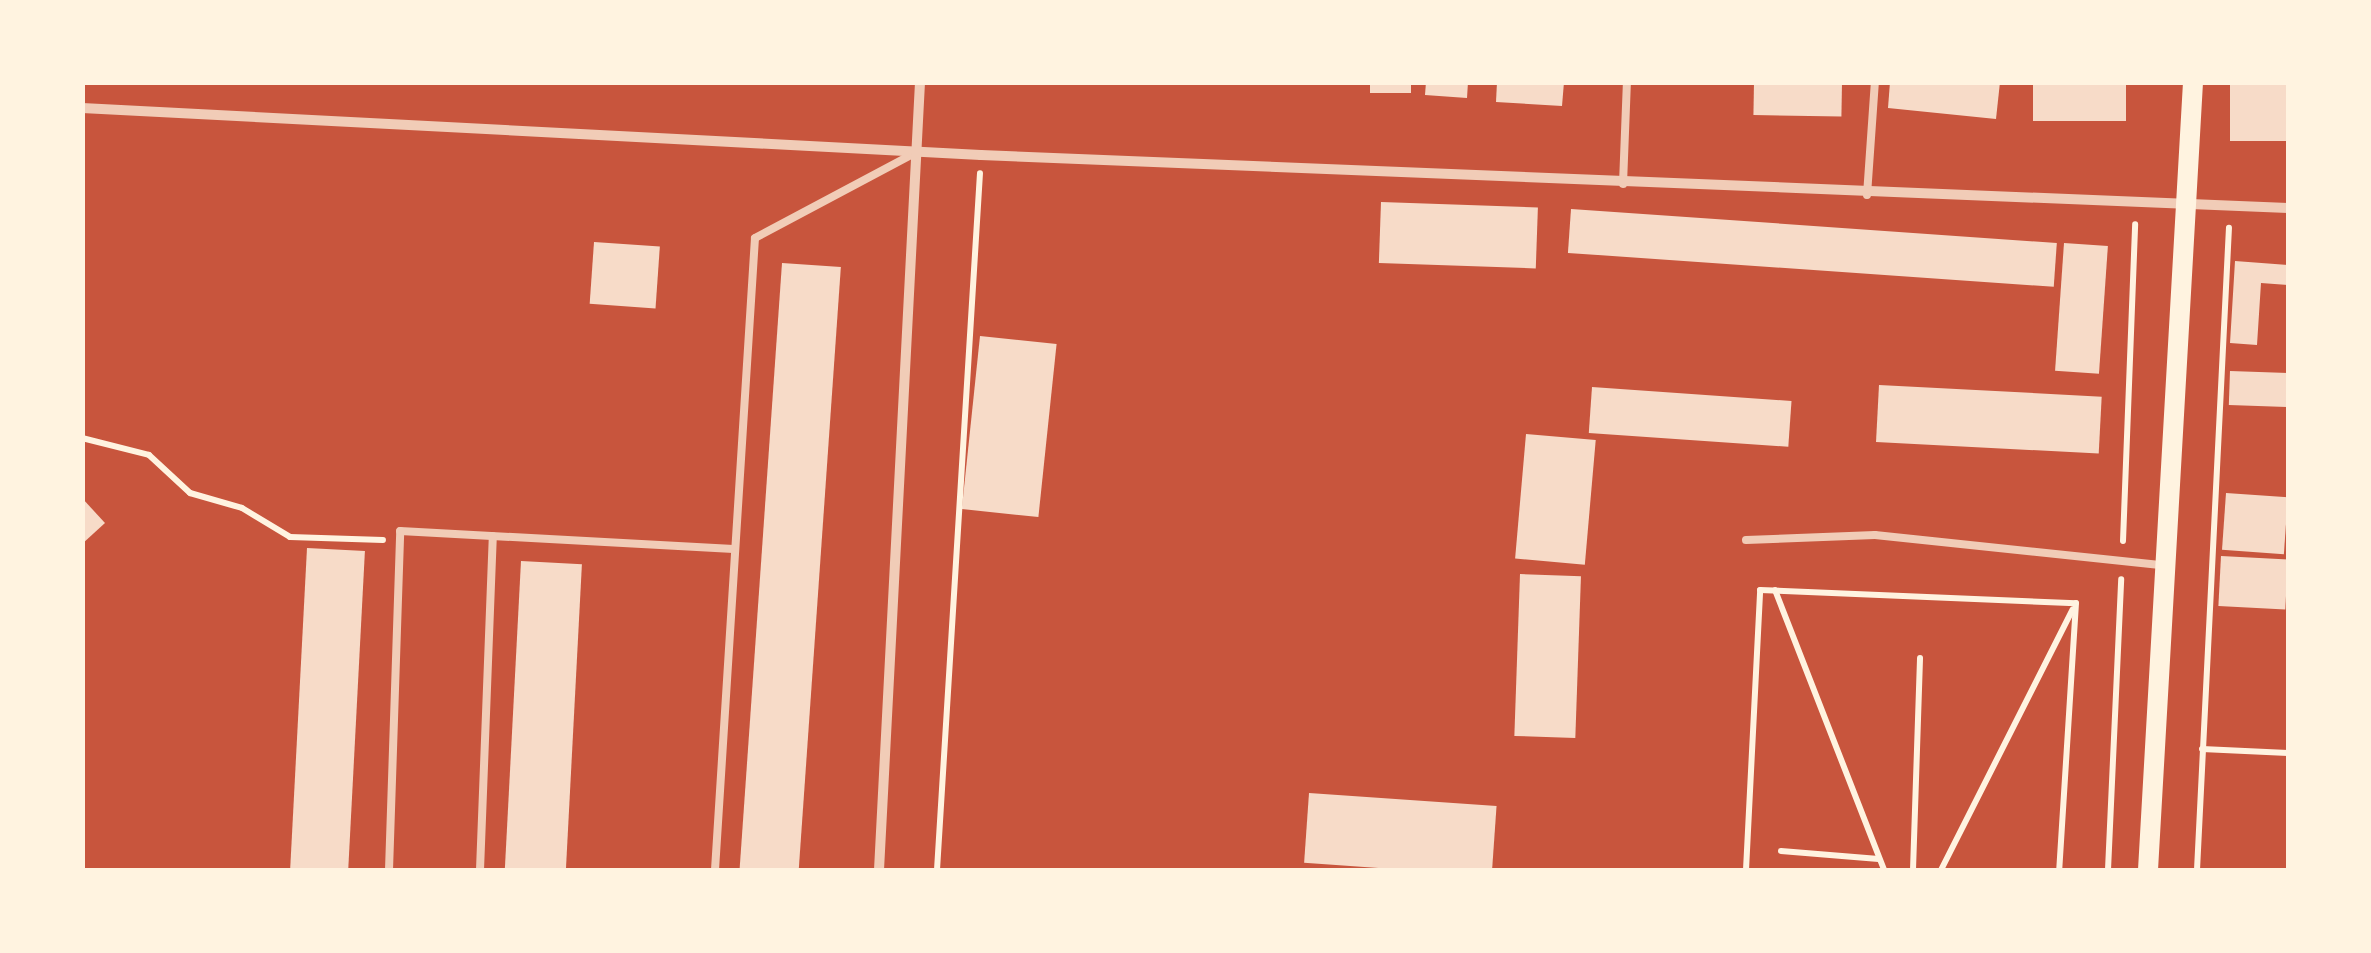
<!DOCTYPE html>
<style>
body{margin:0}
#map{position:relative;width:2371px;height:953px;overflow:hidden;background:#c8553d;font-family:"PT Sans Narrow",sans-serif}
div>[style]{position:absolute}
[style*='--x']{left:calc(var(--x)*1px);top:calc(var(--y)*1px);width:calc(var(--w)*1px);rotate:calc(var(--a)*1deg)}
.building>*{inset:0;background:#f7dbc8;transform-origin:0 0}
.path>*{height:6px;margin:-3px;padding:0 3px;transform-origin:3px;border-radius:3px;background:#fff3e0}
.service>*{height:8px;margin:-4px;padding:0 4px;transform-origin:4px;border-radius:4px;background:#f1ccb7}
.minor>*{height:10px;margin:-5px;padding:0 5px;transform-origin:5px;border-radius:5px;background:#f1ccb7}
.secondary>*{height:20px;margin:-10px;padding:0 10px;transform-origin:10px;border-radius:10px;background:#fff3e0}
span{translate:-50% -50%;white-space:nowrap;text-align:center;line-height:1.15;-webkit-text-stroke:8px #fff3e0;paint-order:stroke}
.frame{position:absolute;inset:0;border:85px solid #fff3e0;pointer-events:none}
</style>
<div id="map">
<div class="building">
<div style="left:1370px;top:82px;width:41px;height:11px"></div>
<div style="clip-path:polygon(1426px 82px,1468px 82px,1467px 98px,1425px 95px)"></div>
<div style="clip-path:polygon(1497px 82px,1564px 82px,1562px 106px,1496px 102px)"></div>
<div style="left:1754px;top:82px;width:88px;height:33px;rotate:1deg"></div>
<div style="clip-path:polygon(1890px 82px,2000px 82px,1996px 119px,1888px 108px)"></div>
<div style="left:2033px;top:82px;width:93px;height:39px"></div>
<div style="left:2230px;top:82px;width:58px;height:59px"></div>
<div style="left:1381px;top:202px;width:157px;height:61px;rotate:2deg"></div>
<div style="left:1571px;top:209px;width:487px;height:44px;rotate:4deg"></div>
<div style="left:594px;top:242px;width:66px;height:62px;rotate:4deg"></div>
<div style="left:2064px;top:243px;width:44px;height:128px;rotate:4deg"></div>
<div style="clip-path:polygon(2235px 261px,2288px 265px,2288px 285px,2261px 283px,2257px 345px,2230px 343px)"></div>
<div style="left:782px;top:263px;width:59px;height:608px;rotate:4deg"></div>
<div style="left:980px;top:336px;width:77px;height:174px;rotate:6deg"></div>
<div style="left:2230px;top:371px;width:58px;height:34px;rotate:2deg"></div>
<div style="left:1879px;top:385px;width:223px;height:57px;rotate:3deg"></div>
<div style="left:1592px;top:387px;width:200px;height:46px;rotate:4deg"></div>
<div style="left:1526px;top:434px;width:70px;height:125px;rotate:5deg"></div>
<div style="left:2226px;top:493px;width:62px;height:57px;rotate:4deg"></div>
<div style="clip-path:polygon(82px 498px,105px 523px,82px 544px)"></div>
<div style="left:307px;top:548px;width:58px;height:322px;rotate:3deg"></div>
<div style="left:2221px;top:556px;width:67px;height:50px;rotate:3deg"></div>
<div style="left:521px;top:561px;width:61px;height:310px;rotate:3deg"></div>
<div style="left:1520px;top:574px;width:61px;height:162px;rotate:2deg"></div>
<div style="left:1309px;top:793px;width:188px;height:70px;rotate:4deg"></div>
</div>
<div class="path">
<div style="--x:82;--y:438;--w:69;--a:14.2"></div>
<div style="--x:149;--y:455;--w:56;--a:42.8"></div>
<div style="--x:190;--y:493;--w:54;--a:16.1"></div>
<div style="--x:242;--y:508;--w:56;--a:31.1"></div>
<div style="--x:290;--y:537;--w:93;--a:1.8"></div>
<div style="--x:2123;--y:541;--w:317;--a:-87.8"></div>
<div style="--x:1775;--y:590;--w:300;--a:68.7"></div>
<div style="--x:2202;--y:749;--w:86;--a:2.7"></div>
<div style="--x:1781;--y:851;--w:98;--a:4.7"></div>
<div style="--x:937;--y:870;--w:698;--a:-86.47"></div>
<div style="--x:1746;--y:870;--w:280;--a:-87.1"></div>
<div style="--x:1760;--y:590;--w:316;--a:2.4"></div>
<div style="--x:2076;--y:603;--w:268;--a:93.6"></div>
<div style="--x:1913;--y:870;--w:212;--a:-88.1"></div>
<div style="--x:1941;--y:870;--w:292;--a:-63.2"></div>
<div style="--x:2108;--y:870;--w:291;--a:-87.4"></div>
<div style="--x:2197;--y:870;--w:643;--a:-87.15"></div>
</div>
<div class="service">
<div style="--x:1623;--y:184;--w:102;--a:-87.8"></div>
<div style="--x:1867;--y:195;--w:113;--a:-86"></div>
<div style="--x:1746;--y:540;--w:129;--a:-2.2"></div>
<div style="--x:1875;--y:535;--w:289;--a:6"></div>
<div style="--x:389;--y:870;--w:339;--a:-88.1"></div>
<div style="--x:400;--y:531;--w:334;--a:3.1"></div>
<div style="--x:480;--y:870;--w:334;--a:-87.8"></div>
<div style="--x:715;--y:870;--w:633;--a:-86.38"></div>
<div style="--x:755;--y:238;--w:181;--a:-28"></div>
</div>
<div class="minor">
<div style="--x:82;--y:108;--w:900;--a:2.99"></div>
<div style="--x:981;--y:155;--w:1308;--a:2.32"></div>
<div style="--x:879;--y:870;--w:789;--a:-87.02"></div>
</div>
<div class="secondary">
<div style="--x:2148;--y:870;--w:789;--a:-86.73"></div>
</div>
<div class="frame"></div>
</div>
